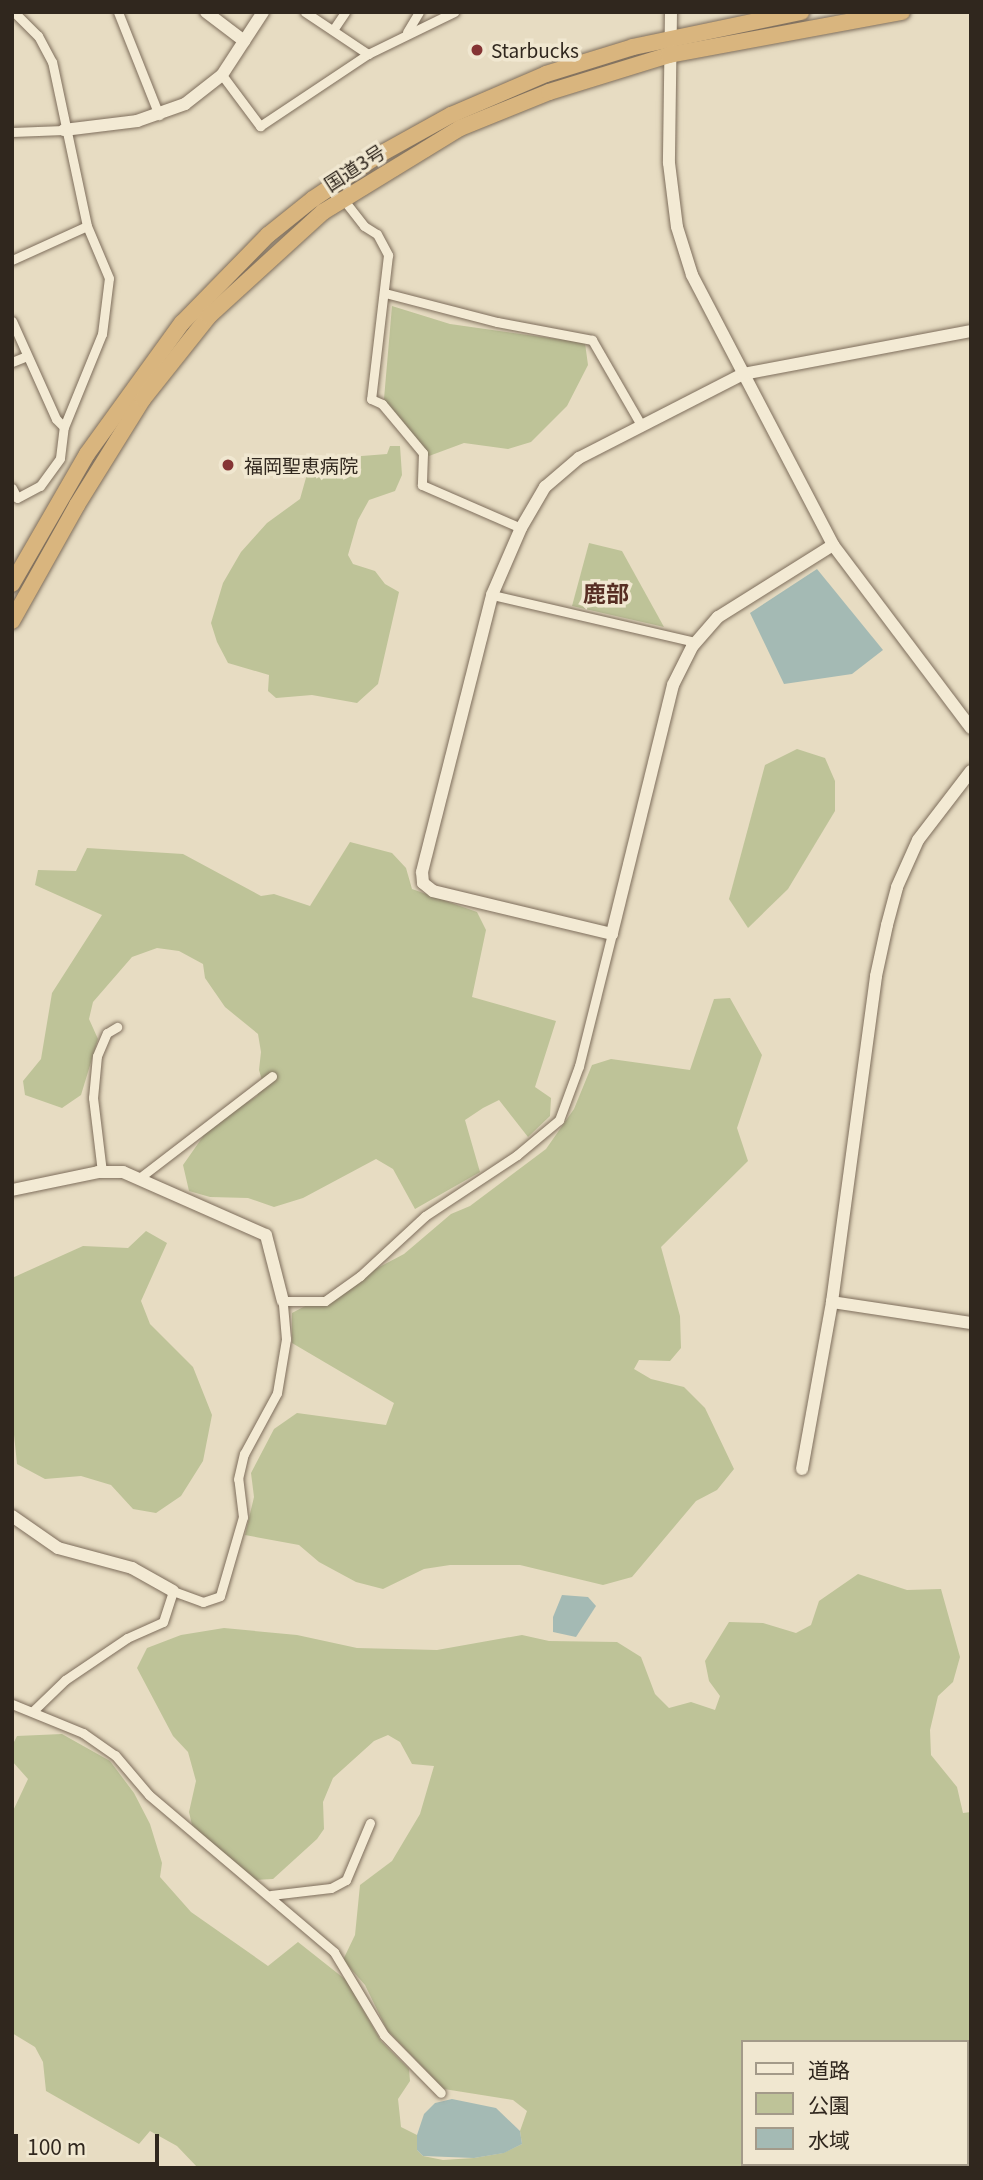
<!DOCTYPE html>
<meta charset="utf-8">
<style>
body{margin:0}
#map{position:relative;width:983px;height:2180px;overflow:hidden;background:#e7dcc2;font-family:Georgia,"Noto Sans JP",serif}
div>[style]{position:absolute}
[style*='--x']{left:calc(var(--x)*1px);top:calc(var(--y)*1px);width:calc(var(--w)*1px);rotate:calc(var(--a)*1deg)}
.green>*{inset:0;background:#bec398}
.water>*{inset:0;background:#a4bab4}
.roads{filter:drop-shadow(0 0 2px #7e6e5c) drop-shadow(0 0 2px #7e6e5c)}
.minor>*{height:9px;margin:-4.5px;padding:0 4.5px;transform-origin:4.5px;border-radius:4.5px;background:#f3ead4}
.tertiary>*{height:12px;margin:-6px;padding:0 6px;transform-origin:6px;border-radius:6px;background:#f3ead4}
.trunk>*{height:16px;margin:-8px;padding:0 8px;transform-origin:8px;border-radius:8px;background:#d9b57e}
.dots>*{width:19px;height:19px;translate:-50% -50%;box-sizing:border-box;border:4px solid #f0e7d0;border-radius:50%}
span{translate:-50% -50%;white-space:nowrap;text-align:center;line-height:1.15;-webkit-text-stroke:7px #f0e7d0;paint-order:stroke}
.poi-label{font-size:19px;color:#30271e}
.left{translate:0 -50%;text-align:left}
.street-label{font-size:19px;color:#30271e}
.quarter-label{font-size:23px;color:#572e23;font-weight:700}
.frame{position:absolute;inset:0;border:14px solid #30271e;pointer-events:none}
.legend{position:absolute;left:741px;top:2040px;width:228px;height:126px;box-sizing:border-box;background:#f0e7d0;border:2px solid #a39a89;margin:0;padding:9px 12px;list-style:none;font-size:21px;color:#30271e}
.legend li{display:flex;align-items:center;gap:14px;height:35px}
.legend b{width:35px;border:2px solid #a39a89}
.scale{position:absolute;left:14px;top:2134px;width:145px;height:32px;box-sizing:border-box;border:4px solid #30271e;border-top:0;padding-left:9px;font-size:21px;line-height:24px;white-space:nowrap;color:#30271e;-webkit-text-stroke:5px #f0e7d0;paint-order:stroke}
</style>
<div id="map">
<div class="green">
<div style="clip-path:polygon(392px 306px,450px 324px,585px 343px,588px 365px,567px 406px,531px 442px,508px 449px,464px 443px,429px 456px,395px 420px,384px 399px)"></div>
<div style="clip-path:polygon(390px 446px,400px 446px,402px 475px,395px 491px,369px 500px,358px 520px,348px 555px,353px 564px,375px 571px,385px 584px,399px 592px,378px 684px,357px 703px,312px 695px,276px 698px,268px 691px,269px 675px,228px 663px,217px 642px,211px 623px,223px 583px,241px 552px,267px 523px,300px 499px,311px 460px,387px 454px)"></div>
<div style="clip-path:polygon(589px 543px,622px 551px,664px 627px,572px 606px)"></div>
<div style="clip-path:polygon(797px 749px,825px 758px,835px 781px,835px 811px,788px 889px,748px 928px,729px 899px,765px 765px)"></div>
<div style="clip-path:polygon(350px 842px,392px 853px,406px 868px,412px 889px,477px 912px,486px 930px,472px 997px,556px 1021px,535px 1087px,551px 1098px,550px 1116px,528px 1137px,499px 1100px,483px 1108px,465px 1120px,480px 1172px,415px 1209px,393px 1169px,376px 1159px,303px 1198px,274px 1207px,248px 1198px,210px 1197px,189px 1191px,183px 1165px,211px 1125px,257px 1096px,263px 1084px,259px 1070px,261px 1052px,258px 1034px,225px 1007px,205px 978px,203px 964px,179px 951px,157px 948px,132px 957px,93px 1002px,89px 1019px,98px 1039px,81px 1095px,62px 1108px,25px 1095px,23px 1081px,41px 1059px,52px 993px,102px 915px,35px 885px,38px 870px,76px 871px,87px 848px,183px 854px,261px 896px,274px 894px,310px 906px)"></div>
<div style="clip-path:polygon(730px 998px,762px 1055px,737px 1128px,748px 1161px,661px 1247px,680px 1316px,681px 1348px,670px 1361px,639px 1360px,634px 1369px,651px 1379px,684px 1387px,705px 1408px,734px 1469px,717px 1490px,696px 1501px,632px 1577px,603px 1585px,520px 1565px,450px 1565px,424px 1569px,383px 1589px,356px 1582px,319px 1562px,299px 1545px,245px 1535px,254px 1497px,251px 1473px,274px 1429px,297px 1413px,386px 1425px,394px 1403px,292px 1343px,292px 1313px,404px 1254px,451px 1214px,470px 1206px,546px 1149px,574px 1109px,592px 1065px,611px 1059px,690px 1070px,714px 999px)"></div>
<div style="clip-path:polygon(146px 1231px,167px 1243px,141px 1301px,150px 1324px,193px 1367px,212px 1415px,203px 1461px,181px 1496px,156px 1513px,133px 1509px,111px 1485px,81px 1476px,45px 1479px,17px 1464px,12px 1415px,12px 1278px,83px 1246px,128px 1248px)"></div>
<div style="clip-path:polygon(evenodd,858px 1574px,907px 1590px,941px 1589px,960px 1657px,953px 1682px,938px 1696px,930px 1730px,931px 1755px,957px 1787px,963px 1813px,971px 1812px,971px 2168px,198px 2168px,177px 2146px,150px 2131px,139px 2144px,46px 2091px,43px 2062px,35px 2047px,12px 2033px,12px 1813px,28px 1779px,12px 1761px,12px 1746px,17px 1736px,62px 1734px,110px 1761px,134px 1793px,150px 1824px,162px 1863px,160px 1877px,191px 1912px,268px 1966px,298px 1942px,346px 1980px,381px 2041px,409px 2069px,410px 2081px,398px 2099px,401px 2127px,417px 2135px,417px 2150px,423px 2156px,443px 2160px,474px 2158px,503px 2153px,522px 2144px,520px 2131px,527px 2111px,513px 2100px,444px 2089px,387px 2030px,365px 1985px,343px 1960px,355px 1935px,360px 1885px,392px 1861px,420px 1814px,434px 1766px,412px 1764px,400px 1742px,388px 1735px,374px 1741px,333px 1778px,323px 1802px,324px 1829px,317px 1839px,273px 1879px,252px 1880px,192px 1825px,189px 1812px,196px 1781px,188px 1752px,173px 1736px,137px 1668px,147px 1648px,181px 1635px,224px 1628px,297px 1635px,357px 1648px,437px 1650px,522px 1635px,549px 1641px,617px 1642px,641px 1657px,655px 1694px,669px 1708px,691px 1702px,715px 1710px,720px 1696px,709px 1681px,705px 1661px,729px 1622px,763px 1623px,796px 1633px,811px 1625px,819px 1601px,858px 1574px,743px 2042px,967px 2042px,967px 2164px,743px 2164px,743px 2042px)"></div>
</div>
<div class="water">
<div style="clip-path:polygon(817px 569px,883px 650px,852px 674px,784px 684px,750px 613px)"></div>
<div style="clip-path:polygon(562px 1595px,588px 1597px,596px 1606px,576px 1637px,553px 1632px,553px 1617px)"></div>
<div style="clip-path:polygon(452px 2099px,496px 2108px,520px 2131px,522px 2144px,504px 2153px,474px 2158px,423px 2156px,417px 2150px,417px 2135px,424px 2114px,435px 2103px)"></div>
</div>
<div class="roads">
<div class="minor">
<div style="--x:118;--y:12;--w:111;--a:68.3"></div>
<div style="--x:305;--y:12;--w:76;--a:33.7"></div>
<div style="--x:333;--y:30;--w:22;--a:-56"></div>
<div style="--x:407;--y:32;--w:23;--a:-59"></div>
<div style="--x:222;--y:75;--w:64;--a:53.3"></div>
<div style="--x:260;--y:126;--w:130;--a:-33.7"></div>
<div style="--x:368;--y:54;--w:96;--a:-26"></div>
<div style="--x:12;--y:132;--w:52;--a:-2.2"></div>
<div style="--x:343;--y:199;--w:34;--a:52"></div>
<div style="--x:364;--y:226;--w:15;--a:32"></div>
<div style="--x:377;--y:234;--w:24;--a:62"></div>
<div style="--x:388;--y:255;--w:145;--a:96.7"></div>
<div style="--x:371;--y:399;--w:12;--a:24"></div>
<div style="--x:382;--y:404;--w:64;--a:50.1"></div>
<div style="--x:423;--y:453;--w:32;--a:92"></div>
<div style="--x:422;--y:485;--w:108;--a:23.5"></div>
<div style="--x:12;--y:260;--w:82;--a:-24.4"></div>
<div style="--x:385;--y:293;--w:116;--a:14.5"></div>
<div style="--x:497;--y:322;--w:97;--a:10.7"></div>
<div style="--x:592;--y:340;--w:98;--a:60"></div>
<div style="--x:12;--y:321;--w:107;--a:65.8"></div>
<div style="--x:56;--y:419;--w:11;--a:45"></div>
<div style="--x:64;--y:427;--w:100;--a:-67.8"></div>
<div style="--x:102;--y:334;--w:56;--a:-82.9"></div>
<div style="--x:109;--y:278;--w:56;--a:-112.9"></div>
<div style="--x:87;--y:226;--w:168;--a:-102"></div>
<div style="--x:52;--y:62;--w:30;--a:-118"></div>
<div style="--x:38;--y:36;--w:34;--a:-135"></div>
<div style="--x:12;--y:362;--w:16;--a:-22"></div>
<div style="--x:12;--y:488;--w:11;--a:63"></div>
<div style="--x:17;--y:498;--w:26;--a:-28"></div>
<div style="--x:40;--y:486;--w:34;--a:-54"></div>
<div style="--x:60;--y:458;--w:31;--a:-83"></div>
<div style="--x:492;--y:595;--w:209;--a:13"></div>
<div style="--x:102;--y:1172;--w:75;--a:-96.9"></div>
<div style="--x:93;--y:1098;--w:42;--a:-84.6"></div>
<div style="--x:97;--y:1056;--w:25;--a:-67"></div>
<div style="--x:107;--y:1033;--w:12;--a:-31"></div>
<div style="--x:138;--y:1179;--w:169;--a:-37.5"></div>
<div style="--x:12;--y:1704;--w:77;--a:22.2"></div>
<div style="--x:83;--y:1733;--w:39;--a:35"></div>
<div style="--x:115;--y:1755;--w:52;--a:49.6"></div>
<div style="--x:149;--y:1795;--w:243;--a:40.3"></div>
<div style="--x:334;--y:1952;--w:97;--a:58.9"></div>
<div style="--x:384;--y:2035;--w:81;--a:45.5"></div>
<div style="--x:33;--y:1711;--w:45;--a:-44.1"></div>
<div style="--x:65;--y:1680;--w:75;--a:-34.1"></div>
<div style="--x:127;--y:1638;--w:39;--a:-24"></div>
<div style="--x:163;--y:1622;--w:33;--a:-72"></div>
<div style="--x:173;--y:1591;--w:32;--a:20"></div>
<div style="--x:203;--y:1602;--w:18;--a:-19"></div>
<div style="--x:220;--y:1596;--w:82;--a:-73.8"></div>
<div style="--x:243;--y:1517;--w:38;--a:-97"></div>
<div style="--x:238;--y:1479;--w:26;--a:-77"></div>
<div style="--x:244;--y:1454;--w:69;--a:-61.6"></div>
<div style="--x:277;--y:1393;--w:55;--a:-80.5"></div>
<div style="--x:286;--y:1339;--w:38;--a:-95"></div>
<div style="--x:283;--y:1301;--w:42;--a:0"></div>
<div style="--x:325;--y:1301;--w:43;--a:-35.5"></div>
<div style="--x:360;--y:1276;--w:88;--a:-42.7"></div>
<div style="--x:425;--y:1216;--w:110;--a:-33.5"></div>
<div style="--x:517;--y:1155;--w:55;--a:-39.8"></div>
<div style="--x:559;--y:1120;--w:58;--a:-69.7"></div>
<div style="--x:579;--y:1066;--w:136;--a:-76"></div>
<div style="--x:271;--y:1895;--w:60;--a:-6.7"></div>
<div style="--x:331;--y:1888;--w:17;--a:-28"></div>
<div style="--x:346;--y:1880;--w:62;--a:-67.2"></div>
</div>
<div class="tertiary">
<div style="--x:206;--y:12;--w:48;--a:37.3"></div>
<div style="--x:671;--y:12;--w:151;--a:90.8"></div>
<div style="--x:669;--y:163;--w:64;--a:82.9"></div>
<div style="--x:677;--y:227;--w:50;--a:72.6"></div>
<div style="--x:692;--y:275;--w:305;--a:62.4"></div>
<div style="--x:833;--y:545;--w:229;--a:53"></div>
<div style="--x:64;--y:130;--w:74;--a:-7"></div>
<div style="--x:137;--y:121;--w:51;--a:-19.5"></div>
<div style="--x:185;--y:104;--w:47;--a:-38.1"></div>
<div style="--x:222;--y:75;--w:75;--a:-56.9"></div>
<div style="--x:833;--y:545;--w:136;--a:147.9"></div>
<div style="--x:718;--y:617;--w:40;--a:131"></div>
<div style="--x:692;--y:647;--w:42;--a:116.6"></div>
<div style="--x:673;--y:685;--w:256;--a:103.8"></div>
<div style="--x:612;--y:934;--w:184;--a:-166.5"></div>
<div style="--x:433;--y:891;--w:13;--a:-141"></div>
<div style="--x:423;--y:883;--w:11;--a:-95"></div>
<div style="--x:422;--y:872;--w:286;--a:-75.8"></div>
<div style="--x:492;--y:595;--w:73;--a:-66.6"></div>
<div style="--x:521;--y:528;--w:48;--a:-59.7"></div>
<div style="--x:545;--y:487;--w:45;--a:-40.5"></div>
<div style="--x:579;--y:458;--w:184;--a:-27.1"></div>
<div style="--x:743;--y:374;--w:232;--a:-10.7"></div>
<div style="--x:12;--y:1190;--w:88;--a:-11.8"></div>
<div style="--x:98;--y:1172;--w:25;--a:0"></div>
<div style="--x:123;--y:1172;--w:156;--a:23.8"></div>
<div style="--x:266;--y:1235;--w:68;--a:75.6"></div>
<div style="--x:832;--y:1302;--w:141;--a:8.6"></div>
<div style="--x:802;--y:1469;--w:170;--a:-79.8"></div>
<div style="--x:832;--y:1302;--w:329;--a:-82.3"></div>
<div style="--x:876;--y:976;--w:52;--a:-77.8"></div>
<div style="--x:887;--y:925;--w:39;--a:-75"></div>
<div style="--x:897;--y:887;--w:51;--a:-65.9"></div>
<div style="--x:918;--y:840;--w:87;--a:-52.5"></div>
<div style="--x:12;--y:1516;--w:56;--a:34.8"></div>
<div style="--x:58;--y:1548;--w:77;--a:15.1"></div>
<div style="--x:132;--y:1568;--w:47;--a:29.3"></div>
</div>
<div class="trunk">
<div style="--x:12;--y:584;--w:150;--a:-60"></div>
<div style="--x:87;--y:454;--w:162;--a:-54.1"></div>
<div style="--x:182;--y:323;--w:123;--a:-45.7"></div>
<div style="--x:268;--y:235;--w:58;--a:-38.7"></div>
<div style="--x:313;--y:199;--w:77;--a:-33.9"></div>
<div style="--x:377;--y:156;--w:85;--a:-29"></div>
<div style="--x:451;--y:115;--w:103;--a:-23.3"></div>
<div style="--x:546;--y:74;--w:91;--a:-17.2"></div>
<div style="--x:633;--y:47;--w:172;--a:-11.8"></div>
<div style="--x:12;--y:621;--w:133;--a:-60.7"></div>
<div style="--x:77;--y:505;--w:125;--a:-58.1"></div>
<div style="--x:143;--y:399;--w:106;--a:-51.5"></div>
<div style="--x:209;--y:316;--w:154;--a:-42.4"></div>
<div style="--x:323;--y:212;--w:161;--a:-31.5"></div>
<div style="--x:460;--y:128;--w:96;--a:-22"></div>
<div style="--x:549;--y:92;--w:126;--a:-17.1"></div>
<div style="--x:669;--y:55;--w:237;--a:-10.5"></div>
</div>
</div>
<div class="dots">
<div style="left:477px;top:50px;background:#853434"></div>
<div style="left:228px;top:465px;background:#853434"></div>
</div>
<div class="poi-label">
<span class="left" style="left:491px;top:50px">Starbucks</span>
<span class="left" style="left:244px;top:465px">福岡聖恵病院</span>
</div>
<div class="street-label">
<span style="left:354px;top:167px;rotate:-33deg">国道3号</span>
</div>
<div class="quarter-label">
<span style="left:606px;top:592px">鹿部</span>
</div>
<div class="frame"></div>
<ul class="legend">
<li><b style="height:9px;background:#f3ead4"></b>道路</li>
<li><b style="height:19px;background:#bec398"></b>公園</li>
<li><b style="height:19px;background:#a4bab4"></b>水域</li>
</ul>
<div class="scale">100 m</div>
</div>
